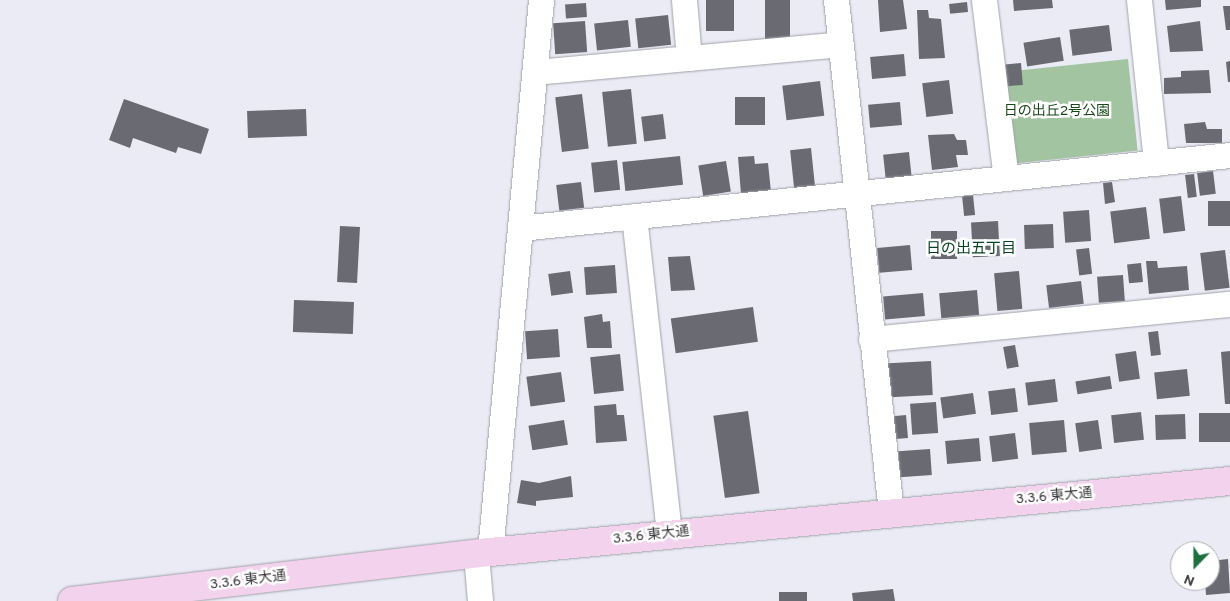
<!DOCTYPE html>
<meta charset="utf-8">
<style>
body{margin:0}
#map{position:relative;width:1230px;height:601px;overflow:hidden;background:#eaebf4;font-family:Overpass,"Noto Sans JP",sans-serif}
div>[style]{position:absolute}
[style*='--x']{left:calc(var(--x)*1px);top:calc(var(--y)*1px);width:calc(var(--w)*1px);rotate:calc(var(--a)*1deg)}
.green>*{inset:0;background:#a3c4a1;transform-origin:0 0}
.building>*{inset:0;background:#6a6b72;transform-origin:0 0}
.roads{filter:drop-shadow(0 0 1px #a1a2aa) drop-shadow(0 0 1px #a1a2aa)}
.street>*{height:25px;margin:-12.5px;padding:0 12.5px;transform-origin:12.5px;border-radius:12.5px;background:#fff}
.secondary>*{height:28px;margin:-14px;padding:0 14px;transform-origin:14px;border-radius:14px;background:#f2d2ec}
span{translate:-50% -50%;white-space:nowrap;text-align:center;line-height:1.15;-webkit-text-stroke:5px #fff;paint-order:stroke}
.park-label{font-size:14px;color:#194819}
.street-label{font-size:14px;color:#37373a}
.neighbourhood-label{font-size:15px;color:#074121}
.north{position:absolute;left:1170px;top:541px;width:50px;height:50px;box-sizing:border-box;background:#fff;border:1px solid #afafb0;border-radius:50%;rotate:202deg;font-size:14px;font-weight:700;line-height:20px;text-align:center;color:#37373a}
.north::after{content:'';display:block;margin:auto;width:18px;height:22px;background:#1f6f40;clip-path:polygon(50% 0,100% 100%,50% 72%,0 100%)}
</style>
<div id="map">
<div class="green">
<div style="left:1128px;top:59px;width:92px;height:125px;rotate:84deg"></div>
</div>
<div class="building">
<div style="left:706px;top:0;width:28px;height:31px"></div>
<div style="left:765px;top:0;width:25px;height:39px"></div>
<div style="clip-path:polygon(878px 0,903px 0,907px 29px,880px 32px)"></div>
<div style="clip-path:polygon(1013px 0,1052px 0,1053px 8px,1014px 11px)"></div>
<div style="clip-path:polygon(1165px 0,1201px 0,1201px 7px,1166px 10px)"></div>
<div style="left:967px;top:2px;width:10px;height:18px;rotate:84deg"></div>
<div style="left:586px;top:3px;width:14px;height:21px;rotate:86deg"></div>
<div style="clip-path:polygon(1223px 6px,1230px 6px,1230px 30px,1226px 30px)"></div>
<div style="clip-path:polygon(917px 10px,928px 10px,929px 18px,941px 19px,945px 58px,919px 59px)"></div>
<div style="left:668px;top:15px;width:30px;height:33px;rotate:84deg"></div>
<div style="left:628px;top:20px;width:27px;height:34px;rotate:84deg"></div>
<div style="left:585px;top:21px;width:31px;height:32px;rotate:86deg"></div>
<div style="clip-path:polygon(1200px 21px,1203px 51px,1170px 52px,1167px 26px)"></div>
<div style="left:1109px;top:25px;width:26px;height:40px;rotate:83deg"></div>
<div style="left:1060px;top:37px;width:24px;height:37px;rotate:81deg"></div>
<div style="left:904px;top:54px;width:22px;height:34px;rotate:85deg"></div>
<div style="clip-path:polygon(1230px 61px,1230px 82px,1228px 82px,1226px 62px)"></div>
<div style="left:1021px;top:63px;width:22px;height:16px;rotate:85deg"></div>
<div style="clip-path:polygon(1209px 70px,1211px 93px,1164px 94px,1164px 78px,1181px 77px,1181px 71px)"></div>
<div style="left:949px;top:80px;width:34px;height:27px;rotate:83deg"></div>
<div style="left:820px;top:81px;width:35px;height:38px;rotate:83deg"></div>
<div style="left:631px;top:89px;width:55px;height:29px;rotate:84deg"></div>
<div style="left:582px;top:94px;width:55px;height:27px;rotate:83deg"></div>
<div style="left:735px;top:97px;width:30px;height:28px"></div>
<div style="clip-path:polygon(124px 99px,209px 129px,201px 154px,178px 147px,176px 153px,133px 138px,130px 148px,109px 140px)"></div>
<div style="left:900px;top:102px;width:23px;height:32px;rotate:85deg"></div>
<div style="left:306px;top:109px;width:27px;height:59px;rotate:88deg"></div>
<div style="left:663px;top:114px;width:25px;height:22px;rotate:83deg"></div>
<div style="clip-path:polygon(1205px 122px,1207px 129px,1222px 129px,1222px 143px,1186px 143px,1184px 124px)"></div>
<div style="clip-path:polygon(954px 134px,957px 140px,966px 140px,968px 155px,956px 155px,958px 167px,932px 170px,928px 135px)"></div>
<div style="left:811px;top:148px;width:40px;height:21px;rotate:84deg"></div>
<div style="left:909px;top:152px;width:29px;height:26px;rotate:84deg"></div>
<div style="left:680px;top:156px;width:29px;height:58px;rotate:84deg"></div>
<div style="clip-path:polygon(754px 156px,755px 164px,768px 163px,771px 192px,741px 194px,738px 157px)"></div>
<div style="left:617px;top:160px;width:30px;height:26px;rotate:84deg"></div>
<div style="left:726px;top:161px;width:31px;height:28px;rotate:81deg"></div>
<div style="left:1213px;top:171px;width:23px;height:16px;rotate:83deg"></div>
<div style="left:1194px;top:174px;width:23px;height:9px;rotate:83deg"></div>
<div style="left:581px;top:182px;width:26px;height:25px;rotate:83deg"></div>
<div style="clip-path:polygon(1112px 182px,1115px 202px,1105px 204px,1103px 183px)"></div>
<div style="left:973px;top:195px;width:20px;height:11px;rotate:84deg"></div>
<div style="left:1181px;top:196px;width:35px;height:22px;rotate:83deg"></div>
<div style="left:1230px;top:201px;width:25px;height:22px;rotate:90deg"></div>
<div style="left:1146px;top:207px;width:32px;height:36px;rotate:83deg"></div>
<div style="left:1089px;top:210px;width:31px;height:26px;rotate:86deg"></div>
<div style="left:998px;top:221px;width:35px;height:27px;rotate:87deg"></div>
<div style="left:1053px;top:224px;width:24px;height:29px;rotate:88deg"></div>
<div style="left:340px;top:226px;width:20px;height:56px;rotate:3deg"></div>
<div style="left:931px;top:231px;width:26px;height:28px"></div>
<div style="left:910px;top:245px;width:25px;height:33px;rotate:85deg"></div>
<div style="left:1089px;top:248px;width:26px;height:13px;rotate:83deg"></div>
<div style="left:1225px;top:250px;width:38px;height:25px;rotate:83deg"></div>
<div style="clip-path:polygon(690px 256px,695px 290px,671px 291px,668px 257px)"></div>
<div style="clip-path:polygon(1146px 261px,1157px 261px,1158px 268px,1187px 266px,1189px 290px,1149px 294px)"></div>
<div style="left:1141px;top:263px;width:19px;height:14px;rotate:84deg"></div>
<div style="left:615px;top:265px;width:28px;height:31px;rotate:86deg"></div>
<div style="left:570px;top:271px;width:22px;height:22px;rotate:82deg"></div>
<div style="left:1019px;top:271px;width:38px;height:25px;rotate:85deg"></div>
<div style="left:1123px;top:275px;width:26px;height:26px;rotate:86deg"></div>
<div style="left:1081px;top:281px;width:23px;height:35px;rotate:83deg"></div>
<div style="left:977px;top:290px;width:25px;height:38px;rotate:85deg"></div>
<div style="left:923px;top:293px;width:23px;height:40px;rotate:85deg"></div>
<div style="left:294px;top:300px;width:60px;height:32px;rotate:2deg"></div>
<div style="left:753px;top:307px;width:35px;height:83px;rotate:82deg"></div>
<div style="clip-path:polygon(602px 314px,603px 322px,610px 321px,612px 348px,587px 348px,584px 317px)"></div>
<div style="left:558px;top:329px;width:28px;height:33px;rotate:86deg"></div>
<div style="left:1158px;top:331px;width:24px;height:10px;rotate:83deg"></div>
<div style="left:1015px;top:345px;width:22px;height:12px;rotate:80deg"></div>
<div style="left:1136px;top:351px;width:28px;height:21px;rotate:82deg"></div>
<div style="clip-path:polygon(1230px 351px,1230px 404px,1225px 404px,1221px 352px)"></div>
<div style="left:620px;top:354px;width:37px;height:30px;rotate:84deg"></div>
<div style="left:931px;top:361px;width:34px;height:47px;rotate:87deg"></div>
<div style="left:1187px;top:369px;width:27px;height:33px;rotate:84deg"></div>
<div style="left:561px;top:372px;width:30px;height:35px;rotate:82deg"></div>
<div style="left:1110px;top:376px;width:13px;height:35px;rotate:81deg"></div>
<div style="left:1055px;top:379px;width:23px;height:30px;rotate:83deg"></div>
<div style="left:1015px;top:388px;width:24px;height:27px;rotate:83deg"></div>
<div style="left:973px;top:393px;width:21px;height:33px;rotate:82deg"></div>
<div style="left:936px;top:402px;width:31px;height:26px;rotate:86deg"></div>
<div style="clip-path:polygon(616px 404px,617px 415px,624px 415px,627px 441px,596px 443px,594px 406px)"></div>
<div style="left:748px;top:411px;width:83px;height:35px;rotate:82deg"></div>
<div style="left:1141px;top:412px;width:28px;height:30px;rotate:84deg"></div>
<div style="left:1230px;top:413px;width:29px;height:31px;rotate:90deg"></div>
<div style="left:1185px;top:414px;width:25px;height:30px;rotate:88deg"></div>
<div style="left:906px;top:415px;width:23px;height:16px;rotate:85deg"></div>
<div style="left:564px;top:420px;width:25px;height:36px;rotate:81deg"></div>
<div style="left:1064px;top:420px;width:32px;height:35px;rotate:85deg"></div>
<div style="left:1098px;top:420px;width:29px;height:23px;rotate:82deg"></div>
<div style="left:1015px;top:433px;width:26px;height:26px;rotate:83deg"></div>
<div style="left:979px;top:438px;width:23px;height:34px;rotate:85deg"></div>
<div style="left:930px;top:449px;width:26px;height:32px;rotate:86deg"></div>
<div style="clip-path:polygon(571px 476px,573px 497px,536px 501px,536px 506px,517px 503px,521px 480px,539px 483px)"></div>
<div style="clip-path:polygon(1228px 559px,1230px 593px,1206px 595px,1205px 581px,1210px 581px,1210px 561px)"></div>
<div style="clip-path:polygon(893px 589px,895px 601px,853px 601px,852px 593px)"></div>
<div style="left:807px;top:592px;width:9px;height:28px;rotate:90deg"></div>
</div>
<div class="roads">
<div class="street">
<div style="--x:684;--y:0;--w:58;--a:85.1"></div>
<div style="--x:836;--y:0;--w:515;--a:83.87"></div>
<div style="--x:984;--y:0;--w:179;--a:83"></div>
<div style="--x:1139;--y:0;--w:164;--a:84"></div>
<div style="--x:535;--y:72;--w:306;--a:-5.2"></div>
<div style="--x:634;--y:216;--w:321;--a:83.7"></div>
<div style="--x:520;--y:228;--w:714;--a:-5.87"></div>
<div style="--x:871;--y:339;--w:361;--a:-5.6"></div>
<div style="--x:490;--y:552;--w:554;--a:-84.72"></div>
<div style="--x:476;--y:554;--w:47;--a:85.1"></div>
</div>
<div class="secondary">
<div style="--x:72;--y:601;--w:421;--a:-6.7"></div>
<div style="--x:490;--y:552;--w:743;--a:-5.48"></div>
</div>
</div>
<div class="park-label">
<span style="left:1057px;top:112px">日の出丘2号公園</span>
</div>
<div class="street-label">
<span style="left:1054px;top:497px;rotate:-5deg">3.3.6 東大通</span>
<span style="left:651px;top:536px;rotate:-6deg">3.3.6 東大通</span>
<span style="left:248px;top:581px;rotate:-7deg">3.3.6 東大通</span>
</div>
<div class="neighbourhood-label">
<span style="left:971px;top:250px">日の出五丁目</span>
</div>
<div class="north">N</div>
</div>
